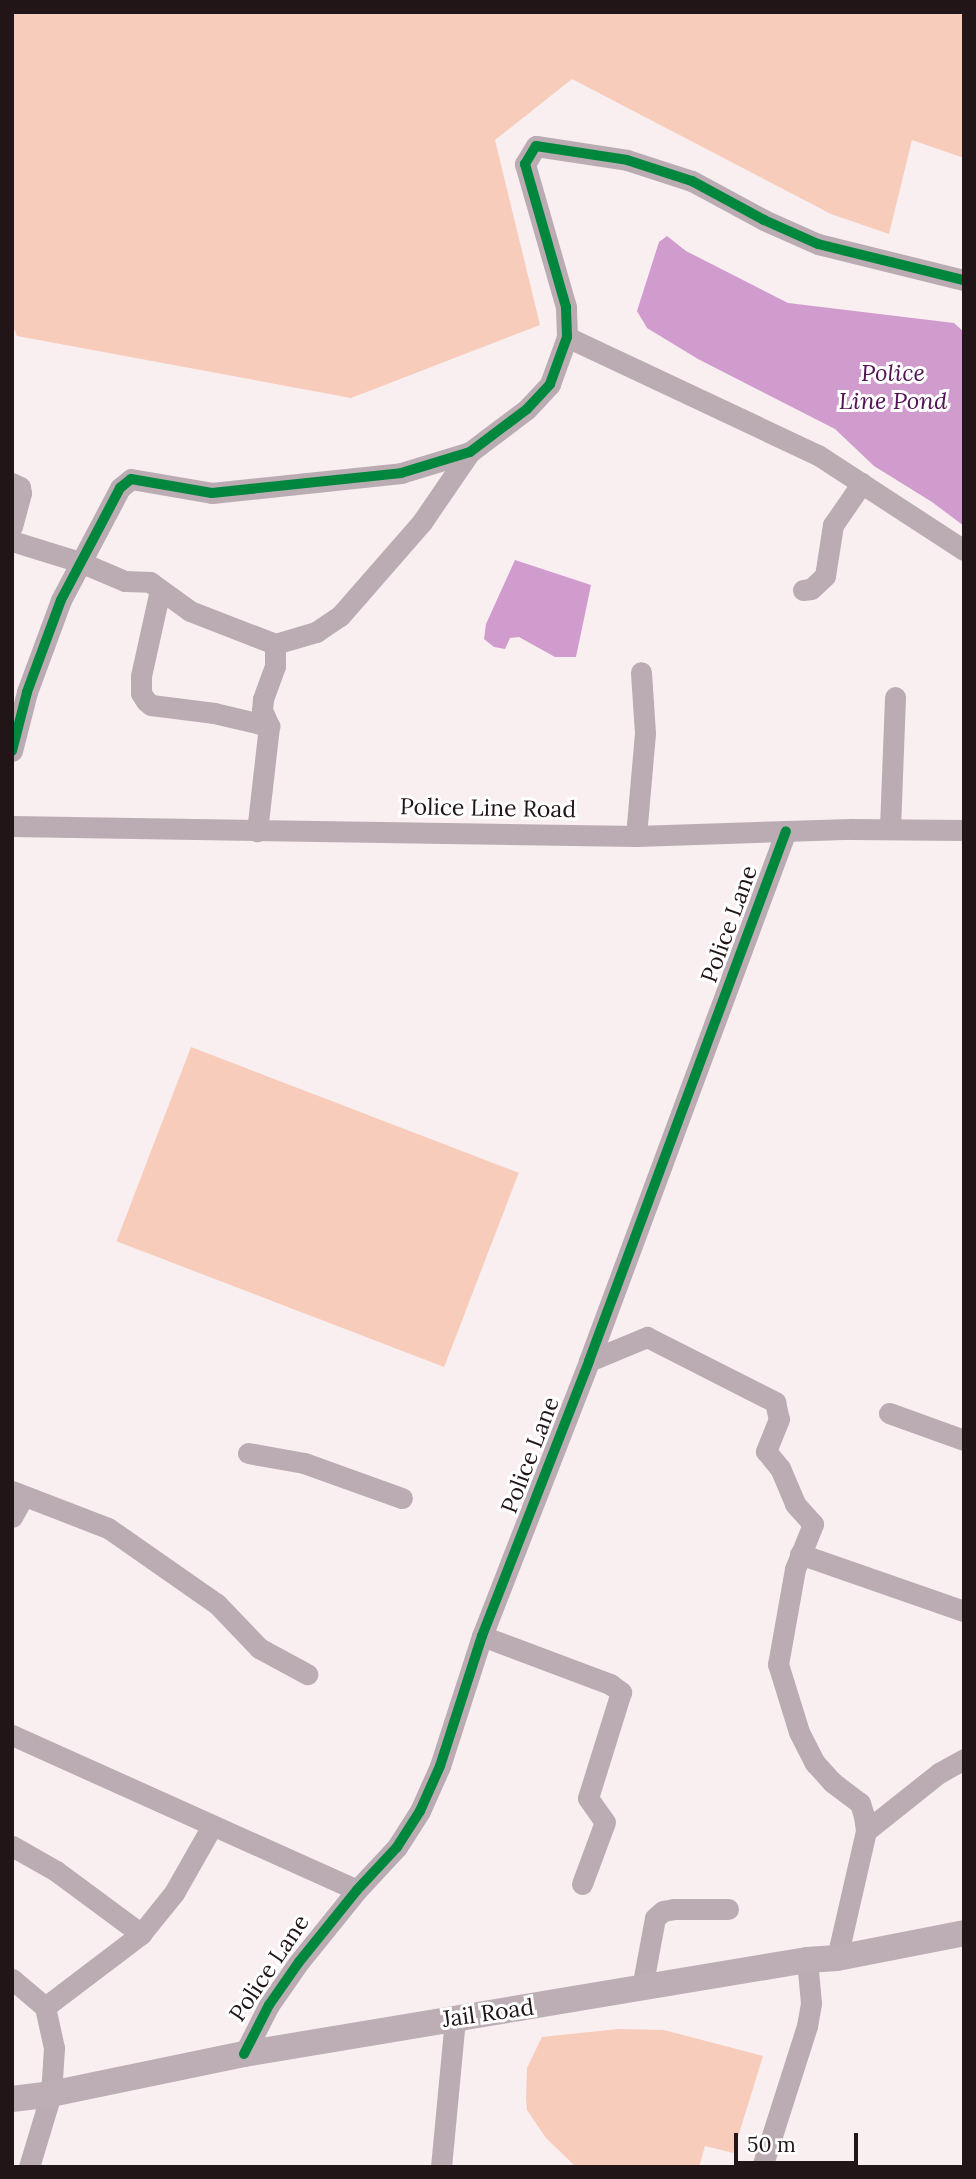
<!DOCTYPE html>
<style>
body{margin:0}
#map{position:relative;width:976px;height:2179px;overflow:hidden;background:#f9eef0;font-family:Lora,serif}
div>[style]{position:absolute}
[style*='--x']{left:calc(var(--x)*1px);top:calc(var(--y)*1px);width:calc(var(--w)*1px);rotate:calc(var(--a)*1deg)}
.green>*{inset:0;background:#f8ccba;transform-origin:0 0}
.water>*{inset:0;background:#d09cce}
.minor>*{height:21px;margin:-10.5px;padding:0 10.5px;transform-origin:10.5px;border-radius:10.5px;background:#baacb2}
.major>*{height:26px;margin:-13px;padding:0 13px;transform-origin:13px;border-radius:13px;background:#bdadb4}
.cycleway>*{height:10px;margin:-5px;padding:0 5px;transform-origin:5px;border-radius:5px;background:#00873e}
span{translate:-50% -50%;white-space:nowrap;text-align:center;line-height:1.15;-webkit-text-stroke:6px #fff;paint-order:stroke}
.street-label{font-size:23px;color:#211517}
.water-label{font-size:24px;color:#521253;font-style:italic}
.frame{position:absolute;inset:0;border:14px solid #211517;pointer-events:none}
.scale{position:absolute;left:734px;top:2133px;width:124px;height:32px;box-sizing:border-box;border:4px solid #211517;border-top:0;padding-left:9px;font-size:21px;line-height:24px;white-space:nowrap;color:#211517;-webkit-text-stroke:5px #fff;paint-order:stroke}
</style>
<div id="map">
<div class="green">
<div style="clip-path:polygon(12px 12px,964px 12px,964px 158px,912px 140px,889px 234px,831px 214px,572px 79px,495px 140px,540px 325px,351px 398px,17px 336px,12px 324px)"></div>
<div style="left:191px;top:1047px;width:351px;height:208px;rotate:21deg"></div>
<div style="clip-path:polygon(618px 2029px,664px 2030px,763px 2056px,733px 2153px,705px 2146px,699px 2167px,576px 2167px,546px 2138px,527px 2110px,526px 2099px,527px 2068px,542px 2037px)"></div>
</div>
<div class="water">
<div style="clip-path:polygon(667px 236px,686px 251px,788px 303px,954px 323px,964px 332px,964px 526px,932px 502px,874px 466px,835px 429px,698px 359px,647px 328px,637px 311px,659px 242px)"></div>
<div style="clip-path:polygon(515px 560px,591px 585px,576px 657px,555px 657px,519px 637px,510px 638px,505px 649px,494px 647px,484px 639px,486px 624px)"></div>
</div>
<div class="minor">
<div style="--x:567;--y:337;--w:277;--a:25.2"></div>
<div style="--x:818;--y:455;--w:174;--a:33.1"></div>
<div style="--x:12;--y:483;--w:9;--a:27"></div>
<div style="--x:20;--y:487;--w:6;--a:81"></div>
<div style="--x:21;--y:493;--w:35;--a:105"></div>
<div style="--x:12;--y:541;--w:71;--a:17.2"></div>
<div style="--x:80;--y:562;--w:49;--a:22.9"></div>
<div style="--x:125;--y:581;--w:25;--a:2"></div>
<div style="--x:150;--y:582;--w:49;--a:35.9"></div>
<div style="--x:190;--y:611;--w:91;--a:21.2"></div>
<div style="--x:275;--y:644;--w:22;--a:90"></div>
<div style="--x:275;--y:666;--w:35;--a:110"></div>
<div style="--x:263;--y:699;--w:11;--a:95"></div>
<div style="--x:262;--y:710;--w:17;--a:66"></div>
<div style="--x:269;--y:726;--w:106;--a:96.5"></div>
<div style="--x:160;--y:590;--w:88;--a:102.5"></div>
<div style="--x:141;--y:676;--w:17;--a:90"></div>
<div style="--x:141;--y:693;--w:9;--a:58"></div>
<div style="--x:146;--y:701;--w:6;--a:39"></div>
<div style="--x:151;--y:705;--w:64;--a:7.2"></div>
<div style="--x:214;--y:713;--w:57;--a:13.3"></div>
<div style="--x:803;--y:590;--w:8;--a:-7"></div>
<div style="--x:811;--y:589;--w:19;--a:-43"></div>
<div style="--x:825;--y:576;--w:52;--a:-81.1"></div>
<div style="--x:833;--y:525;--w:51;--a:-55.4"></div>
<div style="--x:275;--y:644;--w:43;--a:-16.3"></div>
<div style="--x:316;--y:632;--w:29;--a:-34"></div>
<div style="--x:340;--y:616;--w:125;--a:-48.9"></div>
<div style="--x:422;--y:522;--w:85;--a:-55.6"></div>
<div style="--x:12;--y:751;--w:61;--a:-75.7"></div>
<div style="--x:27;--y:692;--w:98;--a:-69.7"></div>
<div style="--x:61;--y:600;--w:127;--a:-62.2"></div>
<div style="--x:120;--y:488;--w:14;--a:-39"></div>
<div style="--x:131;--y:479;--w:82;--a:9.8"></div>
<div style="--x:212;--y:493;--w:190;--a:-6"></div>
<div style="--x:401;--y:473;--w:72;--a:-16.9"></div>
<div style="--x:470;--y:452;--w:71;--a:-37"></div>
<div style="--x:527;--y:409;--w:34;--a:-47"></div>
<div style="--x:550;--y:384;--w:50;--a:-70.1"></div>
<div style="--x:567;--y:337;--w:30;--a:-92"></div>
<div style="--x:566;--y:307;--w:149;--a:-106"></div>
<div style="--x:525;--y:164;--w:21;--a:-59"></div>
<div style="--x:536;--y:146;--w:92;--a:8.7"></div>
<div style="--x:627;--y:160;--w:68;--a:17.9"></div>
<div style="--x:692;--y:181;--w:82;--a:28.4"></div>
<div style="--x:764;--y:220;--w:59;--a:24"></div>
<div style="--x:818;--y:244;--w:150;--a:13.9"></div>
<div style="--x:12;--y:826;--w:624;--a:0.92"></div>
<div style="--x:636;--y:836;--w:215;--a:-1.9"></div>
<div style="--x:851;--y:829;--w:113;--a:0.5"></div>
<div style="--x:890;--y:828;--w:131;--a:-87.8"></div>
<div style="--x:636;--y:836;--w:103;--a:-85"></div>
<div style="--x:645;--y:733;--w:61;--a:-93.8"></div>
<div style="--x:589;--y:1361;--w:63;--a:-22.5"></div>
<div style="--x:647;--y:1337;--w:144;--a:26.9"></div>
<div style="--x:775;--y:1402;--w:17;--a:77"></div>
<div style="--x:779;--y:1419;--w:35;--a:112"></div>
<div style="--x:766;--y:1451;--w:22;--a:51"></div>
<div style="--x:780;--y:1468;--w:39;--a:67"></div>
<div style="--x:795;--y:1504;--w:27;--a:48"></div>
<div style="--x:813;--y:1524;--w:48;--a:111.8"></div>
<div style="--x:795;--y:1569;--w:97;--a:100.1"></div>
<div style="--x:778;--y:1664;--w:71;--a:72.8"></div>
<div style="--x:799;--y:1732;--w:35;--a:63"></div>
<div style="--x:815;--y:1763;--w:25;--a:48"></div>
<div style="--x:832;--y:1782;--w:35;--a:37"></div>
<div style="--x:860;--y:1803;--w:14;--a:73"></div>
<div style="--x:864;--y:1816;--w:15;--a:82"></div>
<div style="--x:866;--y:1831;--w:130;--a:102.9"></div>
<div style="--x:889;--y:1413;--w:80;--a:19.8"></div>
<div style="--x:248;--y:1453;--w:57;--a:10.1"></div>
<div style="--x:304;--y:1463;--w:104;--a:19.7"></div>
<div style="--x:12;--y:1491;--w:103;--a:21.1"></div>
<div style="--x:108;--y:1528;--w:133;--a:34.9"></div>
<div style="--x:217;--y:1604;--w:61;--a:46.3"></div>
<div style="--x:259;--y:1648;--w:55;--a:28.4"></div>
<div style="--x:12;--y:1517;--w:23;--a:-61"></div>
<div style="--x:800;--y:1554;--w:174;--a:19.2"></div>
<div style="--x:482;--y:1636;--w:137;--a:20.6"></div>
<div style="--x:610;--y:1684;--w:14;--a:36"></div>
<div style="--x:621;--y:1692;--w:111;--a:107.3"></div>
<div style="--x:588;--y:1798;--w:29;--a:55"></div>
<div style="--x:605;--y:1822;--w:66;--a:110.4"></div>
<div style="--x:12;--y:1735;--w:378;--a:24.2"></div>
<div style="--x:866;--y:1831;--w:93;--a:-38.5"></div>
<div style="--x:939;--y:1773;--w:29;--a:-29"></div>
<div style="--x:12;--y:1846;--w:51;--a:29.6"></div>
<div style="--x:56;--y:1871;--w:106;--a:36.5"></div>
<div style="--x:12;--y:1979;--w:43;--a:40.3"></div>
<div style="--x:45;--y:2007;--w:42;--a:77.6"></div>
<div style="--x:54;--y:2048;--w:46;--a:93.7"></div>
<div style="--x:51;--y:2094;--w:76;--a:106.8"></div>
<div style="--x:642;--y:1988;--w:71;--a:-79.5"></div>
<div style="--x:655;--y:1918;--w:11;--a:-41"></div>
<div style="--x:663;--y:1911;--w:11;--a:-10"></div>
<div style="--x:674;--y:1909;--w:54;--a:0"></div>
<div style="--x:45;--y:2007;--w:121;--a:-37.2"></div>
<div style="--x:141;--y:1934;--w:53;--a:-51.2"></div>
<div style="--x:174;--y:1893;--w:77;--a:-60.4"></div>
<div style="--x:244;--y:2054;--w:55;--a:-63"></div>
<div style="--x:269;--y:2005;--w:52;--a:-55.1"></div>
<div style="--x:299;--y:1962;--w:92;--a:-51.1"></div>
<div style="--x:357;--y:1890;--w:59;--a:-47.1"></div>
<div style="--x:397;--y:1847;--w:43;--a:-57.4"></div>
<div style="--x:420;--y:1811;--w:49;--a:-66"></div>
<div style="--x:440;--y:1766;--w:137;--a:-72.1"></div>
<div style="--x:482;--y:1636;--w:295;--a:-68.7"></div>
<div style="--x:589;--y:1361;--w:565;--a:-69.61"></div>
<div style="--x:441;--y:2167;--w:150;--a:-84.6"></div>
<div style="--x:762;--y:2167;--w:148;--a:-72.3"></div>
<div style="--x:807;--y:2026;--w:23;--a:-80"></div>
<div style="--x:811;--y:2003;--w:43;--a:-95.3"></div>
</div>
<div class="major">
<div style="--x:12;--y:2099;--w:39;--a:-7"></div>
<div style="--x:51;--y:2094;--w:197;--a:-11.7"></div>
<div style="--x:244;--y:2054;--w:571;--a:-9.48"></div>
<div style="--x:807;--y:1960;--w:30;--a:-4"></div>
<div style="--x:837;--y:1958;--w:129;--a:-11.1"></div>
</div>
<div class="cycleway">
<div style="--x:12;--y:751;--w:61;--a:-75.7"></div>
<div style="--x:27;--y:692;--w:98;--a:-69.7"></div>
<div style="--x:61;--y:600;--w:127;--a:-62.2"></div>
<div style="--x:120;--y:488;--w:14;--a:-39"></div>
<div style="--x:131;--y:479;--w:82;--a:9.8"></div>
<div style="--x:212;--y:493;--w:190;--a:-6"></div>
<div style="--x:401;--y:473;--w:72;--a:-16.9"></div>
<div style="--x:470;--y:452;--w:71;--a:-37"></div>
<div style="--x:527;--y:409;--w:34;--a:-47"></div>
<div style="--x:550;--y:384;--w:50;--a:-70.1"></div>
<div style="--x:567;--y:337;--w:30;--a:-92"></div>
<div style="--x:566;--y:307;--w:149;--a:-106"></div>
<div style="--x:525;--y:164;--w:21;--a:-59"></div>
<div style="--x:536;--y:146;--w:92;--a:8.7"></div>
<div style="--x:627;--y:160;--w:68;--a:17.9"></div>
<div style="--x:692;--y:181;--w:82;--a:28.4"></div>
<div style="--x:764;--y:220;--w:59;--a:24"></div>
<div style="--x:818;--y:244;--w:150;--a:13.9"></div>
<div style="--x:244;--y:2054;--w:55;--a:-63"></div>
<div style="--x:269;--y:2005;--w:52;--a:-55.1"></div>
<div style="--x:299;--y:1962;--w:92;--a:-51.1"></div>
<div style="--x:357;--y:1890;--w:59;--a:-47.1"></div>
<div style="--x:397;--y:1847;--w:43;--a:-57.4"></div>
<div style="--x:420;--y:1811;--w:49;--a:-66"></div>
<div style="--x:440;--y:1766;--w:137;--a:-72.1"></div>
<div style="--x:482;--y:1636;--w:295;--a:-68.7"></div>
<div style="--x:589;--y:1361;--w:565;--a:-69.61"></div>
</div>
<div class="street-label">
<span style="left:488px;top:808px;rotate:1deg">Police Line Road</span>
<span style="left:729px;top:924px;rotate:-70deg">Police Lane</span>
<span style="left:530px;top:1455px;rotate:-69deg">Police Lane</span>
<span style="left:269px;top:1968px;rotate:-56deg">Police Lane</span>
<span style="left:488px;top:2013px;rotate:-8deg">Jail Road</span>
</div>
<div class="water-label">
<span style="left:893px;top:387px">Police<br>Line Pond</span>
</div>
<div class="frame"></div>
<div class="scale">50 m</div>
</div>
